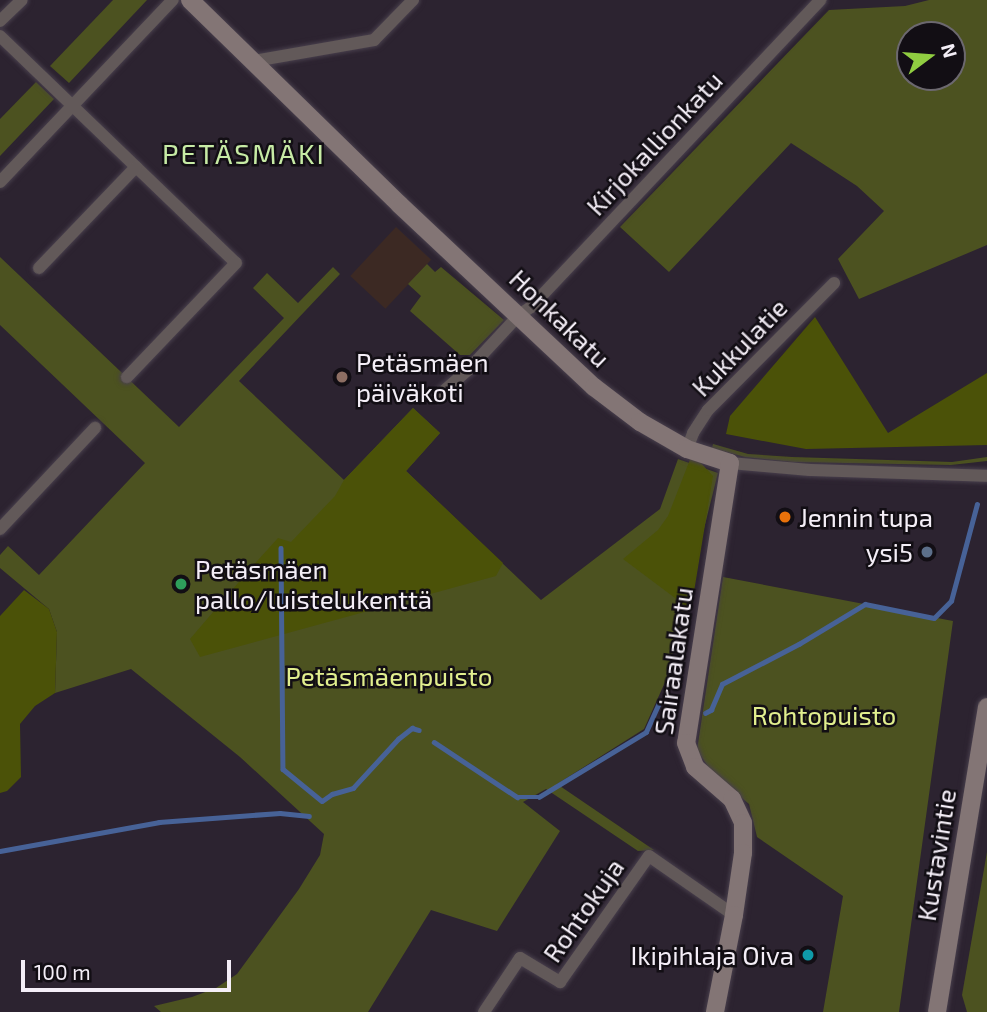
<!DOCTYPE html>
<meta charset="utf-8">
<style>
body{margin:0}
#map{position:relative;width:987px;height:1012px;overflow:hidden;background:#2c2330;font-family:"Exo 2",sans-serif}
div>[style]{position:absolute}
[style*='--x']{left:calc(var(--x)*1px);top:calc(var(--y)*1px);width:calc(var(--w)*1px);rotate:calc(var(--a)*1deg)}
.industrial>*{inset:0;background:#3c2923;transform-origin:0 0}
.green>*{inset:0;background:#4c5220}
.forest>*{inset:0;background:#4b5208}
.stream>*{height:4.5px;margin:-2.25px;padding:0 2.25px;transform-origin:2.25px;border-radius:2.25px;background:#476297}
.roads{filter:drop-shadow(0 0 2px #483f4c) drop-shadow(0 0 2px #483f4c)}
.street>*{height:12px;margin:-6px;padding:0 6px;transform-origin:6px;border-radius:6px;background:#625959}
.secondary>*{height:18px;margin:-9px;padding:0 9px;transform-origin:9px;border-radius:9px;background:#837575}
.dots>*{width:19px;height:19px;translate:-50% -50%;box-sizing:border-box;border:4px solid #120e14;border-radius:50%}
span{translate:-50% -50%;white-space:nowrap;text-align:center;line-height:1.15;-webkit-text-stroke:5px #120e14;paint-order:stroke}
.street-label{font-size:26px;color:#f4eef7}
.poi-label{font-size:26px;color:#f4eef7}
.left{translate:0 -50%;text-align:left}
.right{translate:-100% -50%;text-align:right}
.park-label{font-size:26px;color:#e1ee8e}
.neighbourhood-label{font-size:28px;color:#c7eba5;letter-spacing:2px}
.north{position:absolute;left:896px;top:21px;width:70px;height:70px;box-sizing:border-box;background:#120e14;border:2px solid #6c686f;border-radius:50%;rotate:74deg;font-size:19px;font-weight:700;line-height:28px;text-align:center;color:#f4eef7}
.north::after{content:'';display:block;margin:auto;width:24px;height:32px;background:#90cd41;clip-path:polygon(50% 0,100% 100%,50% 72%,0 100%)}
.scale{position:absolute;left:21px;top:960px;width:210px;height:32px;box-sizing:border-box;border:4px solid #f4eef7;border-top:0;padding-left:9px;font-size:21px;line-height:24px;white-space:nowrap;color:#f4eef7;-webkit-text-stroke:5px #120e14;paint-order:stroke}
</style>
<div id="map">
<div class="industrial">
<div style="left:396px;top:227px;width:48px;height:67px;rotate:43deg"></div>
</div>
<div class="green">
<div style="clip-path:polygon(113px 0,147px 0,69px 83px,50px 66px)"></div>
<div style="clip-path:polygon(evenodd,929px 0,987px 0,987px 245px,859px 299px,838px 259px,884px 211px,857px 186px,791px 143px,669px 272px,620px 227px,829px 10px,905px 6px,929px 0,910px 35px,952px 35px,952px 77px,910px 77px,910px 35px)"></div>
<div style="clip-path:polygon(36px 82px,54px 99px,0 156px,0 119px)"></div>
<div style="clip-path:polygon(0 257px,179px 427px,284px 318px,253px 288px,267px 273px,298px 303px,333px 267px,340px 274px,239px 381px,344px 480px,413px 408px,440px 433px,406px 471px,541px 600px,660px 509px,678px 459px,718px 473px,666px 680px,644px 729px,557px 784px,654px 850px,638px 851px,546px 789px,523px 802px,560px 831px,497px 931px,431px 910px,368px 1012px,161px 1012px,154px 1006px,192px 997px,216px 988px,237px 974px,299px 889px,320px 855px,324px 834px,240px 757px,131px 669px,55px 693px,57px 632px,49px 609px,0 568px,0 555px,8px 546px,39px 575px,145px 463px,0 325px)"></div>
<div style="clip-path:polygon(427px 264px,435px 272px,441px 267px,504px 320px,470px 355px,460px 355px,410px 311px,421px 296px,408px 284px)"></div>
<div style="clip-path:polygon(713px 444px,748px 454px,792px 457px,952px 462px,987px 457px,987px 461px,951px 465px,793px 462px,745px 457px,712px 448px)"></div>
<div style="clip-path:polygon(723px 577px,953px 621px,899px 1012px,823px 1012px,843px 896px,757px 837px,749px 804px,713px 774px,697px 750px)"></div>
<div style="clip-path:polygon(987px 852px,987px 1012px,967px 1012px,962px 995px)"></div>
</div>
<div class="forest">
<div style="clip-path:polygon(815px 317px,888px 433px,987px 373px,987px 445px,806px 449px,726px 434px,730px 416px)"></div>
<div style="clip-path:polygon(413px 408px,440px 433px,406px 471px,503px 563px,496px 576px,200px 657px,190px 639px,250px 569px,278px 538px,291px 542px,335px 496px,344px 480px)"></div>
<div style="clip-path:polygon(704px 454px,701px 463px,713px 476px,691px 610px,623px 559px,658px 530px,668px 516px,691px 457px)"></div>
<div style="clip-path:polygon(24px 590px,49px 609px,57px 632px,55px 693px,35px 706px,20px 724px,21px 777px,7px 791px,0 793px,0 616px)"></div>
</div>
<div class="stream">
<div style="--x:281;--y:548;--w:221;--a:89.5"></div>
<div style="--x:283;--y:769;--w:50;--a:39.4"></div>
<div style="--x:322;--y:801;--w:12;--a:-35"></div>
<div style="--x:332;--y:794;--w:22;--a:-16"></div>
<div style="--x:353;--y:788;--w:67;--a:-47.4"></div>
<div style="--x:398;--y:739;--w:18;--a:-38"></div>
<div style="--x:412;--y:728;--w:7;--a:16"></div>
<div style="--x:705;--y:713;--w:7;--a:-27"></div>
<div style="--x:711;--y:710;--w:28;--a:-67"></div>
<div style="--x:722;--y:684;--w:87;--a:-27.5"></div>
<div style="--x:799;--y:644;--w:77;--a:-31.2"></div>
<div style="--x:865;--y:604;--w:70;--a:11.5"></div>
<div style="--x:934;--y:618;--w:24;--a:-45"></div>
<div style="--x:951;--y:601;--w:100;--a:-75"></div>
<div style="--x:434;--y:742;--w:100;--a:33.5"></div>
<div style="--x:517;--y:797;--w:22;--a:0"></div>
<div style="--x:539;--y:797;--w:125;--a:-31.3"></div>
<div style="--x:646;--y:732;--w:32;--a:-66"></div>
<div style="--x:659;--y:703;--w:6;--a:0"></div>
<div style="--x:0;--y:851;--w:162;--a:-10.3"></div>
<div style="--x:159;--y:822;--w:121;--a:-4.3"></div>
<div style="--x:280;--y:813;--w:29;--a:6"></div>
</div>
<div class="roads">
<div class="street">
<div style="--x:0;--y:21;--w:30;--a:-44"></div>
<div style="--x:0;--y:36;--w:327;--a:43.9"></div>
<div style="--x:236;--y:263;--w:158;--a:133.7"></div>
<div style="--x:254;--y:61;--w:122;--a:-9.9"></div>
<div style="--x:374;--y:40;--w:56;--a:-45.7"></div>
<div style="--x:0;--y:182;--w:251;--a:-46.5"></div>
<div style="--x:39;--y:268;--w:140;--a:-46.2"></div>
<div style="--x:438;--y:396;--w:40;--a:-41"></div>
<div style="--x:468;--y:370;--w:75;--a:-47.2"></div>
<div style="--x:519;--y:315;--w:14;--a:-34"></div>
<div style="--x:531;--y:307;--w:422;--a:-46.7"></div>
<div style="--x:687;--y:449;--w:17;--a:-69"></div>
<div style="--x:693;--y:433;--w:27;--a:-57"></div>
<div style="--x:708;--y:410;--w:179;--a:-45.2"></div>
<div style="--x:730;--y:463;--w:80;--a:5"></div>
<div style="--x:810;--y:470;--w:177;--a:1.9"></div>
<div style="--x:0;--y:529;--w:139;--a:-46.8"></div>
<div style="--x:484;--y:1012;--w:65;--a:-56.3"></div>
<div style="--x:520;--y:958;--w:47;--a:31"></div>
<div style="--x:560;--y:982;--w:154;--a:-54.8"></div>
<div style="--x:649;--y:856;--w:103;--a:34.8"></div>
</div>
<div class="secondary">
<div style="--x:190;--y:0;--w:293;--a:44.3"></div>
<div style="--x:400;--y:205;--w:266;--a:43.2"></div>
<div style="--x:594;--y:387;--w:58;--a:37.3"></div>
<div style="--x:640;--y:422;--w:54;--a:29.9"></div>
<div style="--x:687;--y:449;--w:45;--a:18"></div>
<div style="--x:730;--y:463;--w:283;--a:98.9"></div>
<div style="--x:686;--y:743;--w:26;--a:69"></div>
<div style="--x:695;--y:767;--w:49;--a:40.9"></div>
<div style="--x:732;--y:799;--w:26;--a:65"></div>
<div style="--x:743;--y:823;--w:30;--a:90"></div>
<div style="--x:743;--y:853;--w:63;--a:98.3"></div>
<div style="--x:734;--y:915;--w:99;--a:101.1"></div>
<div style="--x:937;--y:1012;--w:309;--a:-80.7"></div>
</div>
</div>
<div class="dots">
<div style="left:342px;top:377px;background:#8d6e63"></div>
<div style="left:785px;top:517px;background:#e8710a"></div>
<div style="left:927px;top:552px;background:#5c6f8a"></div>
<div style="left:181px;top:584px;background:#2e9e5b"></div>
<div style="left:808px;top:955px;background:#0f9aa8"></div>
</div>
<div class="street-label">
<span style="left:654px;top:143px;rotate:-47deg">Kirjokallionkatu</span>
<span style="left:560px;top:318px;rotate:44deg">Honkakatu</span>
<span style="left:739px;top:347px;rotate:-46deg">Kukkulatie</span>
<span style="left:673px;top:661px;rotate:-82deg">Sairaalakatu</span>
<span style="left:936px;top:855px;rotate:-81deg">Kustavintie</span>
<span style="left:583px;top:910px;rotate:-55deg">Rohtokuja</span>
</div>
<div class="poi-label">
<span class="left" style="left:356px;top:377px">Petäsmäen<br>päiväkoti</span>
<span class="left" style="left:799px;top:517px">Jennin tupa</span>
<span class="right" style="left:913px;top:552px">ysi5</span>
<span class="left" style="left:195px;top:584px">Petäsmäen<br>pallo/luistelukenttä</span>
<span class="right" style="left:794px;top:955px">Ikipihlaja Oiva</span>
</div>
<div class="park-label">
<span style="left:389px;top:676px">Petäsmäenpuisto</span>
<span style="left:824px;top:715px">Rohtopuisto</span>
</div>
<div class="neighbourhood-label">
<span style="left:244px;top:153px">PETÄSMÄKI</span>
</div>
<div class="north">N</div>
<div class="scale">100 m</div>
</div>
